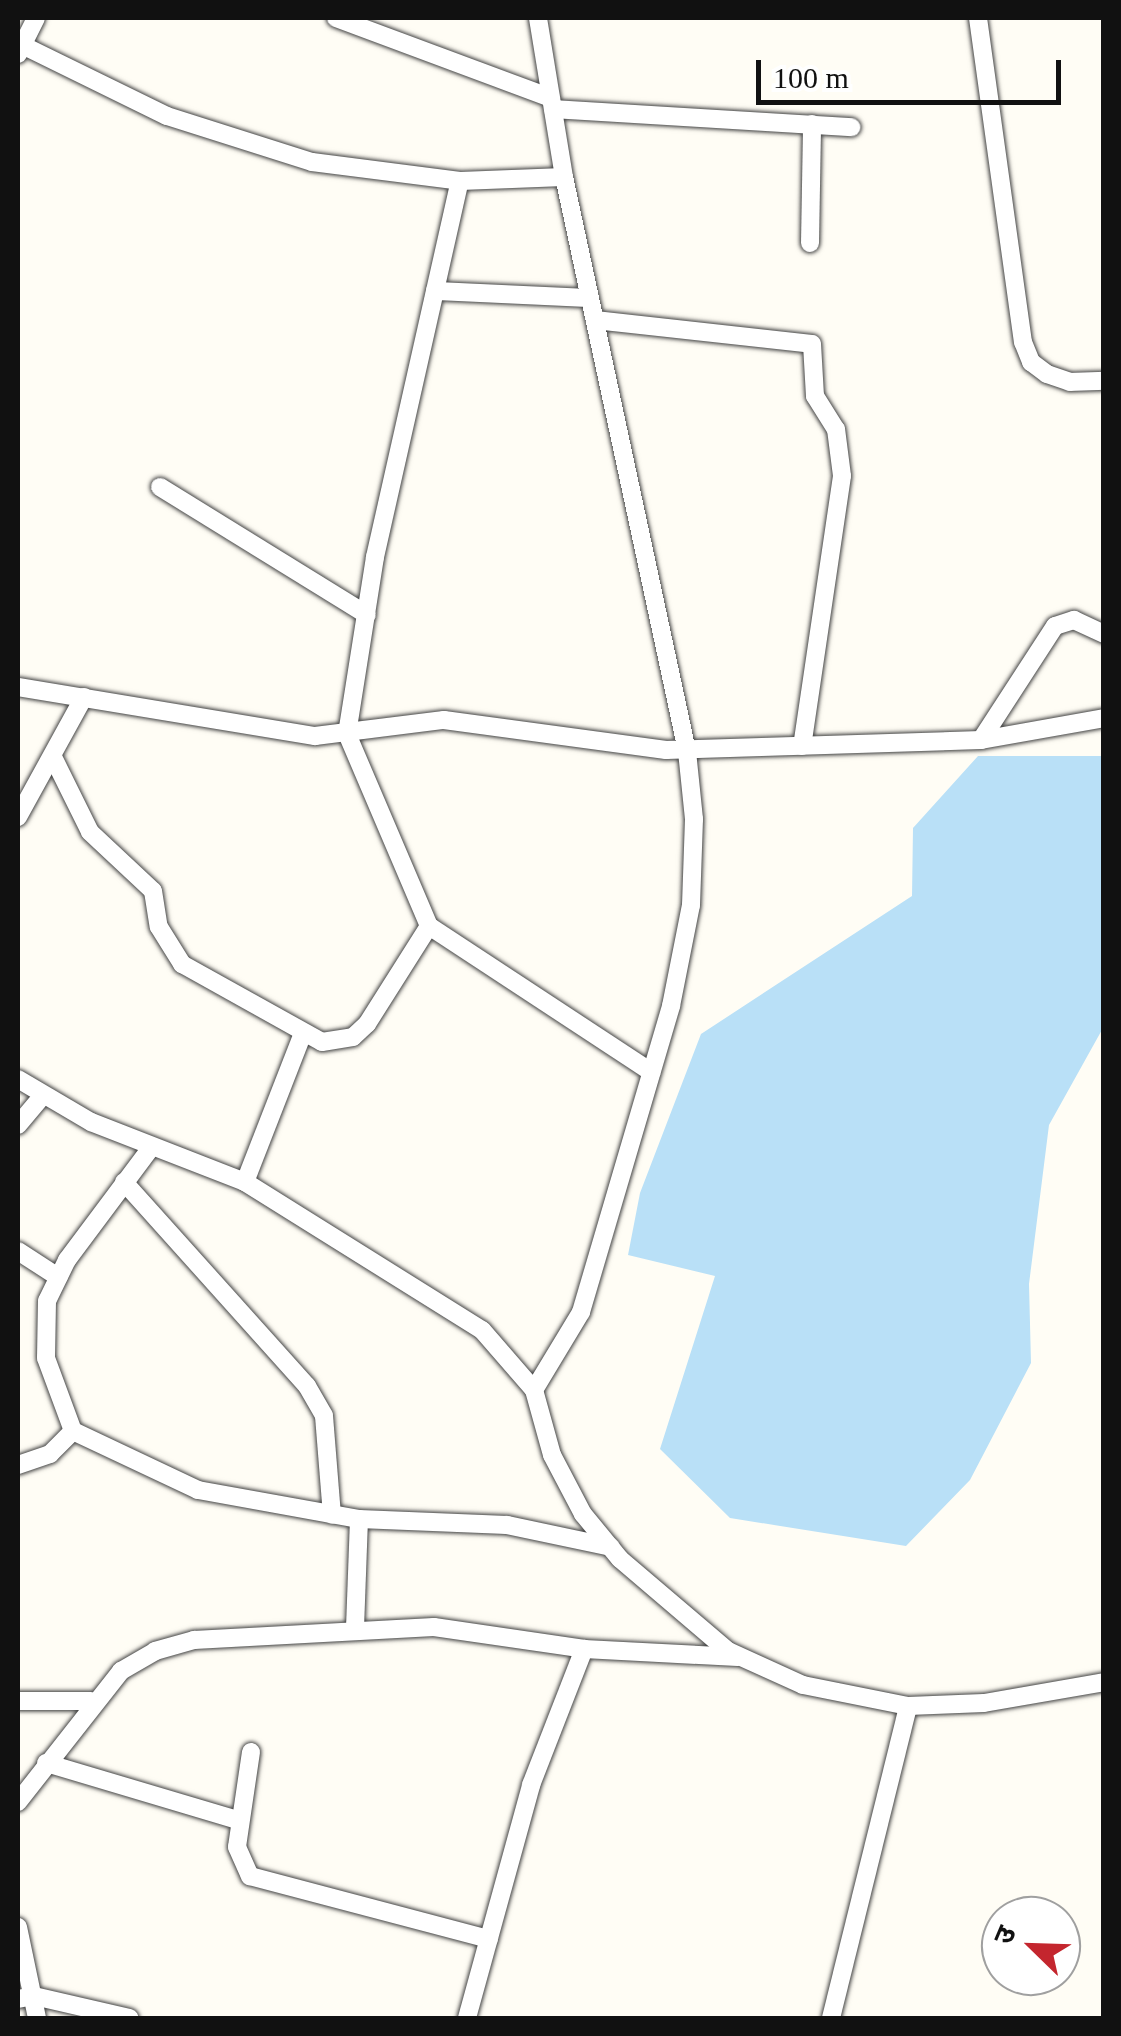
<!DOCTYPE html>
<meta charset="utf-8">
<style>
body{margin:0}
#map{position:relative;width:1121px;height:2036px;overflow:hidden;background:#fffdf5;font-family:"Times New Roman","Noto Sans Devanagari",serif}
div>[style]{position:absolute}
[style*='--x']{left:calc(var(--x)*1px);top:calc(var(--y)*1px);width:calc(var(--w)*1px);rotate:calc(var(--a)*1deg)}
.water>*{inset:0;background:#b9e0f7}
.roads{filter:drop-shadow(0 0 2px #444) drop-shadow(0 0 2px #444)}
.street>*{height:18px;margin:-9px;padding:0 9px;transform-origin:9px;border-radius:9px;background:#fff}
span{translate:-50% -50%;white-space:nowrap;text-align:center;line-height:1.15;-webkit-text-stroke:10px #fff;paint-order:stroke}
.frame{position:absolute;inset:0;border:20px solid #111;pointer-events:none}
.north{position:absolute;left:981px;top:1896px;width:100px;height:100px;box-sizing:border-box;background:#fff;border:2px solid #a0a0a0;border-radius:50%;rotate:293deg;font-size:28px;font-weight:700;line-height:40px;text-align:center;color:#111}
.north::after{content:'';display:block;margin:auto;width:35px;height:45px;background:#c4262e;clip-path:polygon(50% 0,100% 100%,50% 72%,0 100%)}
.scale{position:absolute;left:756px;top:60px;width:305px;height:45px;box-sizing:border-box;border:5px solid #111;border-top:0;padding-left:12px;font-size:30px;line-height:35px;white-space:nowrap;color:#111;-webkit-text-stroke:8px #fff;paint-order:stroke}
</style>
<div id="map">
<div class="water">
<div style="clip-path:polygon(978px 756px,1103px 756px,1103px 1028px,1049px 1125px,1029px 1284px,1031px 1363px,970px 1480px,906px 1546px,730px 1518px,660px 1449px,715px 1276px,628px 1255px,640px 1193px,701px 1034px,912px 896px,913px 828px)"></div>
</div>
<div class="roads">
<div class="street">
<div style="--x:336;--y:18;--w:229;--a:20.4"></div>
<div style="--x:978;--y:18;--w:327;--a:82.1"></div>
<div style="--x:1023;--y:342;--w:22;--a:68"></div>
<div style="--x:1031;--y:362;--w:20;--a:37"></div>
<div style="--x:1047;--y:374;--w:24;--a:19"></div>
<div style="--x:1070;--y:382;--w:34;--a:-2"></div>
<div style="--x:22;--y:45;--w:161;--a:26.1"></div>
<div style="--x:167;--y:116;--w:152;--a:17.6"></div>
<div style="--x:312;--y:162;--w:149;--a:7.3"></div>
<div style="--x:460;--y:181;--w:104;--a:-2.2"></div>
<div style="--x:18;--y:54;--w:40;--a:-63.4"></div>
<div style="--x:553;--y:109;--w:299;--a:3.5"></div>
<div style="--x:810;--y:243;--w:119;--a:-89"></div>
<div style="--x:435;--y:291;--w:155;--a:2.6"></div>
<div style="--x:595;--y:320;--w:218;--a:6.3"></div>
<div style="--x:812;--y:344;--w:52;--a:86.7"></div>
<div style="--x:815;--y:396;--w:39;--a:58"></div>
<div style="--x:836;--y:429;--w:47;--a:82.7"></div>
<div style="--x:842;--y:476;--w:273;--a:98.4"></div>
<div style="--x:160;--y:487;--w:243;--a:31.7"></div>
<div style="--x:18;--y:687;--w:301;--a:9.4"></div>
<div style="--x:315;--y:736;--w:130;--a:-7.1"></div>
<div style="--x:444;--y:720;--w:224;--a:7.7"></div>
<div style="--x:666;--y:750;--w:315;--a:-1.8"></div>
<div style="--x:981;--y:740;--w:125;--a:-10.1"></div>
<div style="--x:981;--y:740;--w:136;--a:-57"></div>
<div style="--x:1055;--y:626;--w:20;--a:-18"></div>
<div style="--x:1074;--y:620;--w:33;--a:25"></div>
<div style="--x:54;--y:759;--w:81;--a:63.7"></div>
<div style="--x:90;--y:832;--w:86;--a:43.1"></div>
<div style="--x:153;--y:891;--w:36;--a:81"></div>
<div style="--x:159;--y:927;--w:44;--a:58.1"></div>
<div style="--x:182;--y:964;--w:160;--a:29.1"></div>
<div style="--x:322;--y:1042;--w:31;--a:-9"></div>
<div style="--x:353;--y:1037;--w:19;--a:-43"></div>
<div style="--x:367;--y:1024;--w:116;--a:-57.7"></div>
<div style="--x:429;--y:926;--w:209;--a:-113.1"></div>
<div style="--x:347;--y:734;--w:179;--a:-81"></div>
<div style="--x:375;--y:557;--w:385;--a:-77.3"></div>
<div style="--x:18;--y:817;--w:137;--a:-61.2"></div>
<div style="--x:429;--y:926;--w:266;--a:33.3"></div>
<div style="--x:18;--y:1079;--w:85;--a:30.5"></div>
<div style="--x:91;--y:1122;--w:165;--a:21.3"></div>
<div style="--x:245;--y:1182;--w:279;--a:32"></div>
<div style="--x:482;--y:1330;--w:79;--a:49.1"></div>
<div style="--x:534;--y:1390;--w:67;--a:74.5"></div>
<div style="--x:552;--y:1455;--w:67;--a:62.3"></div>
<div style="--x:583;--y:1514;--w:58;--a:50.6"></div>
<div style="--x:620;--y:1559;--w:142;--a:40.4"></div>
<div style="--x:728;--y:1651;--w:82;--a:24.4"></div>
<div style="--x:803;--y:1685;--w:107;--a:11.3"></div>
<div style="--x:908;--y:1706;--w:76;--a:-2.3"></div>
<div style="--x:984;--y:1703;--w:122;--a:-9.9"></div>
<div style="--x:18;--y:1125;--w:35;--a:-50"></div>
<div style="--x:124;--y:1182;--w:274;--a:48.1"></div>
<div style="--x:307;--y:1386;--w:34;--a:60"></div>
<div style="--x:324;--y:1416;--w:99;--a:85.4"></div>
<div style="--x:245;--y:1182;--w:157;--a:-68.7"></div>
<div style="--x:18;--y:1251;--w:48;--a:33"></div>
<div style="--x:534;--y:1390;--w:91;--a:-58.9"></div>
<div style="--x:581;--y:1312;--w:319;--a:-73.6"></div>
<div style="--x:671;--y:1006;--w:103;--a:-78.8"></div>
<div style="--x:691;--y:905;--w:86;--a:-88"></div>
<div style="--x:694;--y:819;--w:68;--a:-95.9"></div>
<div style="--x:687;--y:751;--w:587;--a:-102.09"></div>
<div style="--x:564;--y:177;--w:161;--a:-99.3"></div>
<div style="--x:73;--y:1431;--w:138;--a:25.3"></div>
<div style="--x:198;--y:1490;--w:164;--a:10.2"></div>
<div style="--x:359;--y:1519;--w:148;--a:2.3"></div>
<div style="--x:507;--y:1525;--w:106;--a:11.9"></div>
<div style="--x:18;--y:1465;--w:34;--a:-19"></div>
<div style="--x:50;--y:1454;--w:33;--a:-45"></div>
<div style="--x:73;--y:1431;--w:78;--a:-110.3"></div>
<div style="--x:46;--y:1358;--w:57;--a:-89"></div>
<div style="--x:47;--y:1301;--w:46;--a:-64"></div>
<div style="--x:67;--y:1260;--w:139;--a:-53.2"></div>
<div style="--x:355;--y:1628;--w:109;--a:-87.9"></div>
<div style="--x:18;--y:1701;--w:73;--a:0"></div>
<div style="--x:251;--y:1752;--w:96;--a:98.4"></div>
<div style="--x:237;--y:1847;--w:32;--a:66"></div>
<div style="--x:250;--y:1876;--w:247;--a:14.8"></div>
<div style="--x:46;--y:1763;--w:202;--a:16.6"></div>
<div style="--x:18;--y:1802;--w:167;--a:-51.8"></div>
<div style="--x:121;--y:1671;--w:39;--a:-30"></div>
<div style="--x:155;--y:1651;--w:41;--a:-15.8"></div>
<div style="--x:194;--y:1640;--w:240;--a:-3.1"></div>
<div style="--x:434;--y:1627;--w:152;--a:8.3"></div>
<div style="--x:584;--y:1649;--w:154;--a:3"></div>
<div style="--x:18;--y:1927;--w:93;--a:78.2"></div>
<div style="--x:18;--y:1999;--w:16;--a:-11"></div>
<div style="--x:34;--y:1996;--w:98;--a:13"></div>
<div style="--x:467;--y:2018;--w:242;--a:-74.6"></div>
<div style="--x:531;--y:1785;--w:146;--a:-68.7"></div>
<div style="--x:831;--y:2018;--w:321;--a:-76.1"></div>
</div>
</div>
<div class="frame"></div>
<div class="north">उ</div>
<div class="scale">100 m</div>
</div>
